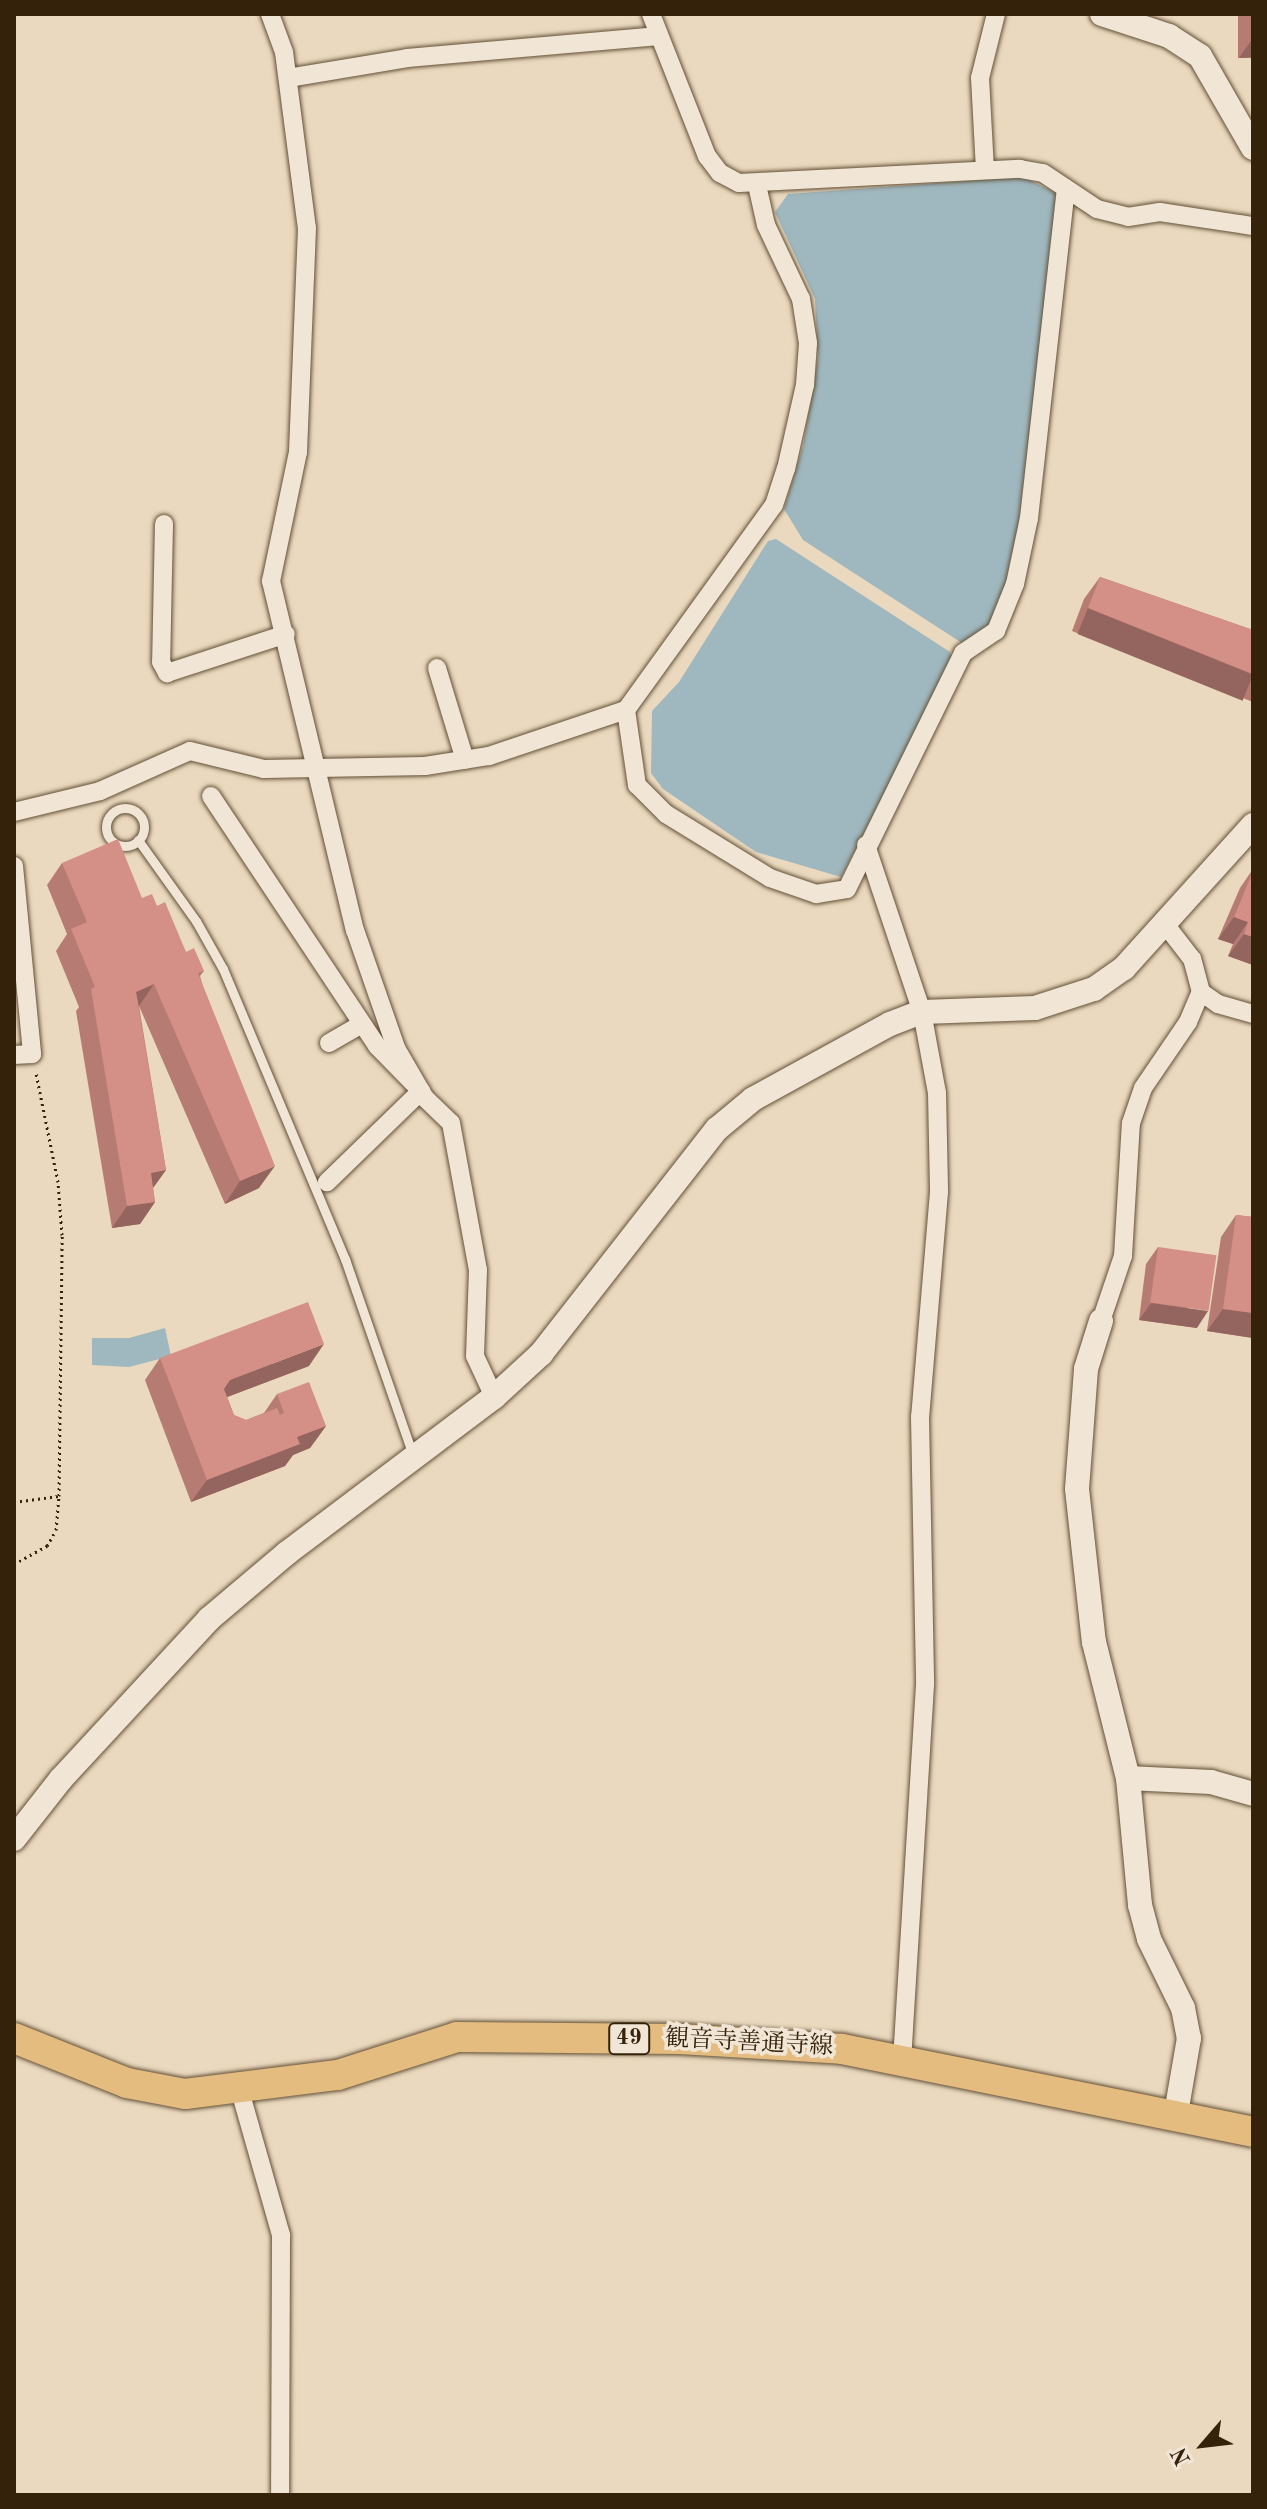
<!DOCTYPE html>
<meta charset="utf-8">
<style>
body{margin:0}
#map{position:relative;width:1267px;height:2509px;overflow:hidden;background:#ead9be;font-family:"Old Standard TT","Noto Serif JP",serif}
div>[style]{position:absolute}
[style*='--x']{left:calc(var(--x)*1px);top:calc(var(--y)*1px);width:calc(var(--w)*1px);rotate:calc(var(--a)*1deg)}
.water>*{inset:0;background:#9fb7be}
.path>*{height:3px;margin-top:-1.5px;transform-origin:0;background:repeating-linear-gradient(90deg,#34230a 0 2px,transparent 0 6px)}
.roads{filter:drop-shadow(0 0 2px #625037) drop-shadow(0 0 2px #625037)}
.service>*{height:9px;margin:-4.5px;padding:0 4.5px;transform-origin:4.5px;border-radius:4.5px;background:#f1e6d5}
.service>.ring{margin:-4.5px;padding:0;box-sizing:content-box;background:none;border:9px solid #f1e6d5;border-radius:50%}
.minor>*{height:18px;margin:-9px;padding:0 9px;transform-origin:9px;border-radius:9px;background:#f1e6d5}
.tertiary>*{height:24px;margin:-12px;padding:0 12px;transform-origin:12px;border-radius:12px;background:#f1e6d5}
.primary>*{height:30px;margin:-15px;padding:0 15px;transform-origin:15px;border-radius:15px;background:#e5bc7f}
.wall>*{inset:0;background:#b67b73;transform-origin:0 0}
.shaded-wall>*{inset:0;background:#94645e;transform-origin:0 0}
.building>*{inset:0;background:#d48f86;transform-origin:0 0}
span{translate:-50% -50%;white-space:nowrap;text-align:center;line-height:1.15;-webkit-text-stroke:7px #f1e6d5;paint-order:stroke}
.shield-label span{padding:2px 6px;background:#f1e6d5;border:2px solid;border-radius:6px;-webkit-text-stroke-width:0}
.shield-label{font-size:22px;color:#34230a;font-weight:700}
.street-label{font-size:24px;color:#34230a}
.frame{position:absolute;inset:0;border:16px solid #34230a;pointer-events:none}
.north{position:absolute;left:1163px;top:2405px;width:80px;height:80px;-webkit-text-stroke:6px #f1e6d5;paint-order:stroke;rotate:242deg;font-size:22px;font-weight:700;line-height:32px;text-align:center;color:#34230a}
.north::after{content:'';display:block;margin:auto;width:28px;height:36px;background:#34230a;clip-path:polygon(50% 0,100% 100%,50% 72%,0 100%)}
</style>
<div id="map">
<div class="water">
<div style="clip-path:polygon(1023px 177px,1058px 194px,1017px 536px,1003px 596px,988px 626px,965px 645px,803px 540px,784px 509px,803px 446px,818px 357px,815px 299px,775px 212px,788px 194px)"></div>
<div style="clip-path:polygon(776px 539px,950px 652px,954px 662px,841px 877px,756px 852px,663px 789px,651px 773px,652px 711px,679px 682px,768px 541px)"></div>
<div style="clip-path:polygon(165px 1328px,171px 1356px,129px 1367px,92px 1365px,92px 1338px,129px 1338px)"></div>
</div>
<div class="path">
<div style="--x:14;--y:1502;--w:45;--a:-7.6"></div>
<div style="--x:14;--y:1564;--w:38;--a:-29"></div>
<div style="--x:47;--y:1546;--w:18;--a:-61"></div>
<div style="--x:56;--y:1530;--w:34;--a:-85"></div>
<div style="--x:59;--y:1496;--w:261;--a:-89.3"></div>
<div style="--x:62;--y:1235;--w:53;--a:-94.3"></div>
<div style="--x:58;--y:1182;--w:111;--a:-101.4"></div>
</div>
<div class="roads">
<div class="service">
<div class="ring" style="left:106px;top:808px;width:29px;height:29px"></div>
<div style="--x:138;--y:840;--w:100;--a:54.4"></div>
<div style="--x:196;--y:921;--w:55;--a:60.6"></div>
<div style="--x:223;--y:969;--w:315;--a:67.2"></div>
<div style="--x:345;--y:1259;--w:207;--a:70.9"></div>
</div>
<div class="minor">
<div style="--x:270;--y:14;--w:40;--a:69.8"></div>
<div style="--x:284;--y:52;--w:177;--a:82.6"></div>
<div style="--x:307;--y:228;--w:224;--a:92.3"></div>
<div style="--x:298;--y:452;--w:132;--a:101.8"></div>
<div style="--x:271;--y:581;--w:359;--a:76.5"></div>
<div style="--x:355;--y:930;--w:125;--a:70.8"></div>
<div style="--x:396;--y:1048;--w:58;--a:59.9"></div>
<div style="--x:425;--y:1098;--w:36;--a:44"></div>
<div style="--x:451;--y:1123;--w:149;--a:79.6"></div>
<div style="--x:478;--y:1270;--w:86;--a:92"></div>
<div style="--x:475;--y:1356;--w:45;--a:65.1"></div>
<div style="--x:651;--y:14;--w:153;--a:68.5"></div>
<div style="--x:707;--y:156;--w:21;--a:53"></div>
<div style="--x:720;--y:173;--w:21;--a:28"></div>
<div style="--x:739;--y:183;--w:281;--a:-2.9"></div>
<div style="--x:1020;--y:169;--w:23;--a:10"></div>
<div style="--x:1043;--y:173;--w:65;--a:33.7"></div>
<div style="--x:1097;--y:209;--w:32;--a:14"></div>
<div style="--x:1128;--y:217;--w:32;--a:-9"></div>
<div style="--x:1160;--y:212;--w:94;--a:8.6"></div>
<div style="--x:288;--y:78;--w:121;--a:-9.5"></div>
<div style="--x:407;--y:58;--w:253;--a:-5"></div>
<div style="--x:985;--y:170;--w:92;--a:-93.1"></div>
<div style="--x:980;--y:78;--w:66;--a:-76"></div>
<div style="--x:164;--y:524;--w:138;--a:91.2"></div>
<div style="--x:161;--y:662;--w:13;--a:61"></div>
<div style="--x:167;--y:673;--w:125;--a:-18.1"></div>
<div style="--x:437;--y:668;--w:96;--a:73.1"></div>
<div style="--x:626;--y:710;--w:76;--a:81.7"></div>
<div style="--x:637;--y:785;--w:41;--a:45"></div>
<div style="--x:666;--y:814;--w:122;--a:31.6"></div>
<div style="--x:770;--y:878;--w:49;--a:19.2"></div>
<div style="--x:816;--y:894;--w:31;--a:-9"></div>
<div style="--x:847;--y:889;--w:263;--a:-63.8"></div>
<div style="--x:963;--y:653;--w:40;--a:-34"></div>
<div style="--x:996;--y:631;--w:51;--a:-68"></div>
<div style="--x:1015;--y:584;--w:67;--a:-78"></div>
<div style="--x:1029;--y:518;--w:330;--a:-83.6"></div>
<div style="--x:211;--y:796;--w:300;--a:56.4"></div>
<div style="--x:377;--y:1046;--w:63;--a:45.6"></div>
<div style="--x:421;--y:1091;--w:131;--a:135.9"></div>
<div style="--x:14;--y:812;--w:89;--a:-13.7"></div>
<div style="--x:100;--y:791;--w:98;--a:-24"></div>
<div style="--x:190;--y:751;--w:76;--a:13.7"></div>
<div style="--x:264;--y:769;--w:161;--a:-1.1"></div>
<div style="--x:425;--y:766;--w:65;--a:-8.9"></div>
<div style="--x:489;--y:756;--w:145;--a:-18.6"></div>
<div style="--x:626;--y:710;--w:253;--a:-54.2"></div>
<div style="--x:774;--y:505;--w:38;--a:-72"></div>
<div style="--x:786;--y:469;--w:86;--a:-77.3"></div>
<div style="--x:805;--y:385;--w:42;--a:-85.9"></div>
<div style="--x:808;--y:343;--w:45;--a:-99"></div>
<div style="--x:801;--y:299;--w:82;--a:-115.3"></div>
<div style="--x:766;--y:225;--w:41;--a:-102.7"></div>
<div style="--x:866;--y:845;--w:176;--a:71.5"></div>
<div style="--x:922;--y:1012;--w:82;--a:79.5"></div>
<div style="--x:937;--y:1093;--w:99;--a:88.8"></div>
<div style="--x:939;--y:1192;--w:226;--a:94.8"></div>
<div style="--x:920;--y:1417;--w:268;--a:88.9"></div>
<div style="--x:925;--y:1685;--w:375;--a:93.5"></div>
<div style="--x:14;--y:866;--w:189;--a:84.5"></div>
<div style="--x:32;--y:1054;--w:18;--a:177"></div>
<div style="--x:1201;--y:992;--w:21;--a:35"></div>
<div style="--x:1218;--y:1004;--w:36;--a:16"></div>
<div style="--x:329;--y:1043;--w:38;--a:-30"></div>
<div style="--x:1101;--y:1321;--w:69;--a:-71.3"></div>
<div style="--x:1123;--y:1256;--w:133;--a:-86.6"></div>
<div style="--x:1131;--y:1123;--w:37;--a:-71"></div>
<div style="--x:1143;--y:1088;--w:80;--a:-55.7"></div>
<div style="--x:1188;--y:1022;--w:33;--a:-67"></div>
<div style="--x:1201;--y:992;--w:34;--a:-105"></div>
<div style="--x:1192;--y:959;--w:44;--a:-127.6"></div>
<div style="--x:240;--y:2091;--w:150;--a:74.1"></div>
<div style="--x:281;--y:2235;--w:260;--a:90.2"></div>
</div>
<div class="tertiary">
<div style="--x:1102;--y:14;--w:71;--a:18.2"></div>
<div style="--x:1169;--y:36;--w:37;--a:33"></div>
<div style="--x:1200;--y:56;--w:106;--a:60.1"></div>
<div style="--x:1101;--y:1321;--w:50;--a:107.4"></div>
<div style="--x:1086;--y:1369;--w:120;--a:94.3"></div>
<div style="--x:1077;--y:1489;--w:154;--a:83.7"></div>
<div style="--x:1094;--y:1642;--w:140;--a:76"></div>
<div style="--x:1128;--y:1778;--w:128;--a:84.6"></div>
<div style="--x:1140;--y:1905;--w:35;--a:75"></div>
<div style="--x:1149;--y:1939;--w:77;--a:63.8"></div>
<div style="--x:1183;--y:2008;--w:31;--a:79"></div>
<div style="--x:1189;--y:2038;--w:76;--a:99.8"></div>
<div style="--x:1128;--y:1778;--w:83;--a:2.8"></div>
<div style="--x:1211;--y:1782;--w:44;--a:15.9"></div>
<div style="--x:14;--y:1839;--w:76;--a:-51.9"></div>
<div style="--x:61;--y:1779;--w:218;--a:-47.2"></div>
<div style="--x:209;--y:1619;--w:102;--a:-40.2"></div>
<div style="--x:287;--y:1553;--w:259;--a:-37"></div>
<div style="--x:494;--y:1397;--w:64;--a:-42.5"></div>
<div style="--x:541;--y:1354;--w:286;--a:-52"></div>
<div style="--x:717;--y:1129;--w:47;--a:-39.8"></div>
<div style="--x:753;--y:1099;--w:156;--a:-28.7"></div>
<div style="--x:890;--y:1024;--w:34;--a:-21"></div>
<div style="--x:922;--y:1012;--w:113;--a:-2"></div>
<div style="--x:1035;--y:1008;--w:62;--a:-17.9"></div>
<div style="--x:1094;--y:989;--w:37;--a:-35"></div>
<div style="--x:1124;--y:968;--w:193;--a:-47.9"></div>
</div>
<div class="primary">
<div style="--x:14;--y:2038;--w:122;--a:21.7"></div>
<div style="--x:127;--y:2083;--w:59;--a:10.7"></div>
<div style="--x:185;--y:2094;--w:154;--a:-7.1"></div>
<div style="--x:338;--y:2075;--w:125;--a:-17.7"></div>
<div style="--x:457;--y:2037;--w:223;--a:0.5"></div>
<div style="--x:680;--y:2039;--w:162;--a:3.5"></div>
<div style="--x:842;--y:2049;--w:419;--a:11.4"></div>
</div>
</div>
<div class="wall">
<div style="left:1238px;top:14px;width:15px;height:44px"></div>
<div style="clip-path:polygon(1100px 577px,1253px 630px,1253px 702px,1072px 631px,1084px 599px)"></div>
<div style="clip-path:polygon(62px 863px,142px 898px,157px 906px,186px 952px,204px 971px,200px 976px,259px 1188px,225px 1204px,139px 1006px,166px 1170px,153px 1188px,155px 1202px,140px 1224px,112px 1228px,76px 1011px,79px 1007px,56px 951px,67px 934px,47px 885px)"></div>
<div style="clip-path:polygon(1253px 869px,1253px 965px,1228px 956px,1233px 944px,1218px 939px,1240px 888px)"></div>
<div style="clip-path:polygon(1236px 1215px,1253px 1217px,1253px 1338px,1207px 1331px,1221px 1237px)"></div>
<div style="clip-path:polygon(1158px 1247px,1197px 1328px,1139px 1320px,1146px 1264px)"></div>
<div style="clip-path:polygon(160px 1358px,309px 1366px,227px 1397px,234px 1415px,246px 1420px,264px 1413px,277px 1394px,326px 1426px,310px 1448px,293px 1455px,285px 1466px,191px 1502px,145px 1380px)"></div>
</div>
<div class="shaded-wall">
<div style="clip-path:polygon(1253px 38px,1253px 57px,1239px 58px)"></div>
<div style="left:1088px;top:608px;width:178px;height:28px;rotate:22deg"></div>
<div style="clip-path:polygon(1234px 917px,1248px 922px,1233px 944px,1218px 939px)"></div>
<div style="clip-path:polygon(1244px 934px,1253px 937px,1253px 965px,1228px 956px)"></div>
<div style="clip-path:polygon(154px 984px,139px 1006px,136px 992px)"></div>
<div style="clip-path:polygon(275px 1166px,259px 1188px,225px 1204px,240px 1181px)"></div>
<div style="clip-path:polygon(166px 1170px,150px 1192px,151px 1173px)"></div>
<div style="clip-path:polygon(155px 1202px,140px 1224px,112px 1228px,127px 1206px)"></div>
<div style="clip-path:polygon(1151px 1303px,1208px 1311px,1197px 1328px,1139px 1320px)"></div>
<div style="clip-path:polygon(1223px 1309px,1253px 1313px,1253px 1338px,1207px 1331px)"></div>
<div style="clip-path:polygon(324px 1344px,309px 1366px,214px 1402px,230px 1380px)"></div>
<div style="clip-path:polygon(326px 1426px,310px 1448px,293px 1455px,285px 1466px,191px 1502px,207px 1480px,297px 1437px)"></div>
</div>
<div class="building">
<div style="clip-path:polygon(1100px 577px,1253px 630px,1253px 674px,1088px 608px)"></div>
<div style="clip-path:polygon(118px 839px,142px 898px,152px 894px,157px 906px,165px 902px,186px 952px,194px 948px,204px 971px,198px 973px,275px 1166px,240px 1181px,154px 984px,136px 992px,166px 1170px,151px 1173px,155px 1202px,127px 1206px,91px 989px,95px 987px,71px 929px,87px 922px,62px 863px)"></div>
<div style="clip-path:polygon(1253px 871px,1253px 937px,1244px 934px,1248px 922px,1234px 917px)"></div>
<div style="clip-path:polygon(1236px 1215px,1253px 1217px,1253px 1313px,1223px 1309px)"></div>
<div style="left:1158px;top:1247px;width:59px;height:56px;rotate:8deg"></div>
<div style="clip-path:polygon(308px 1302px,324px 1344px,230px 1380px,224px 1389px,234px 1415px,246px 1420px,277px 1408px,280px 1415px,284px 1413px,277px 1394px,309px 1382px,326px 1426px,297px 1437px,300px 1444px,207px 1480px,160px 1358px)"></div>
</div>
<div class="shield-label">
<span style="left:629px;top:2039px">49</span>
</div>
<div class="street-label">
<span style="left:749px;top:2044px;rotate:3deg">観音寺善通寺線</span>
</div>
<div class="frame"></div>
<div class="north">N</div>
</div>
